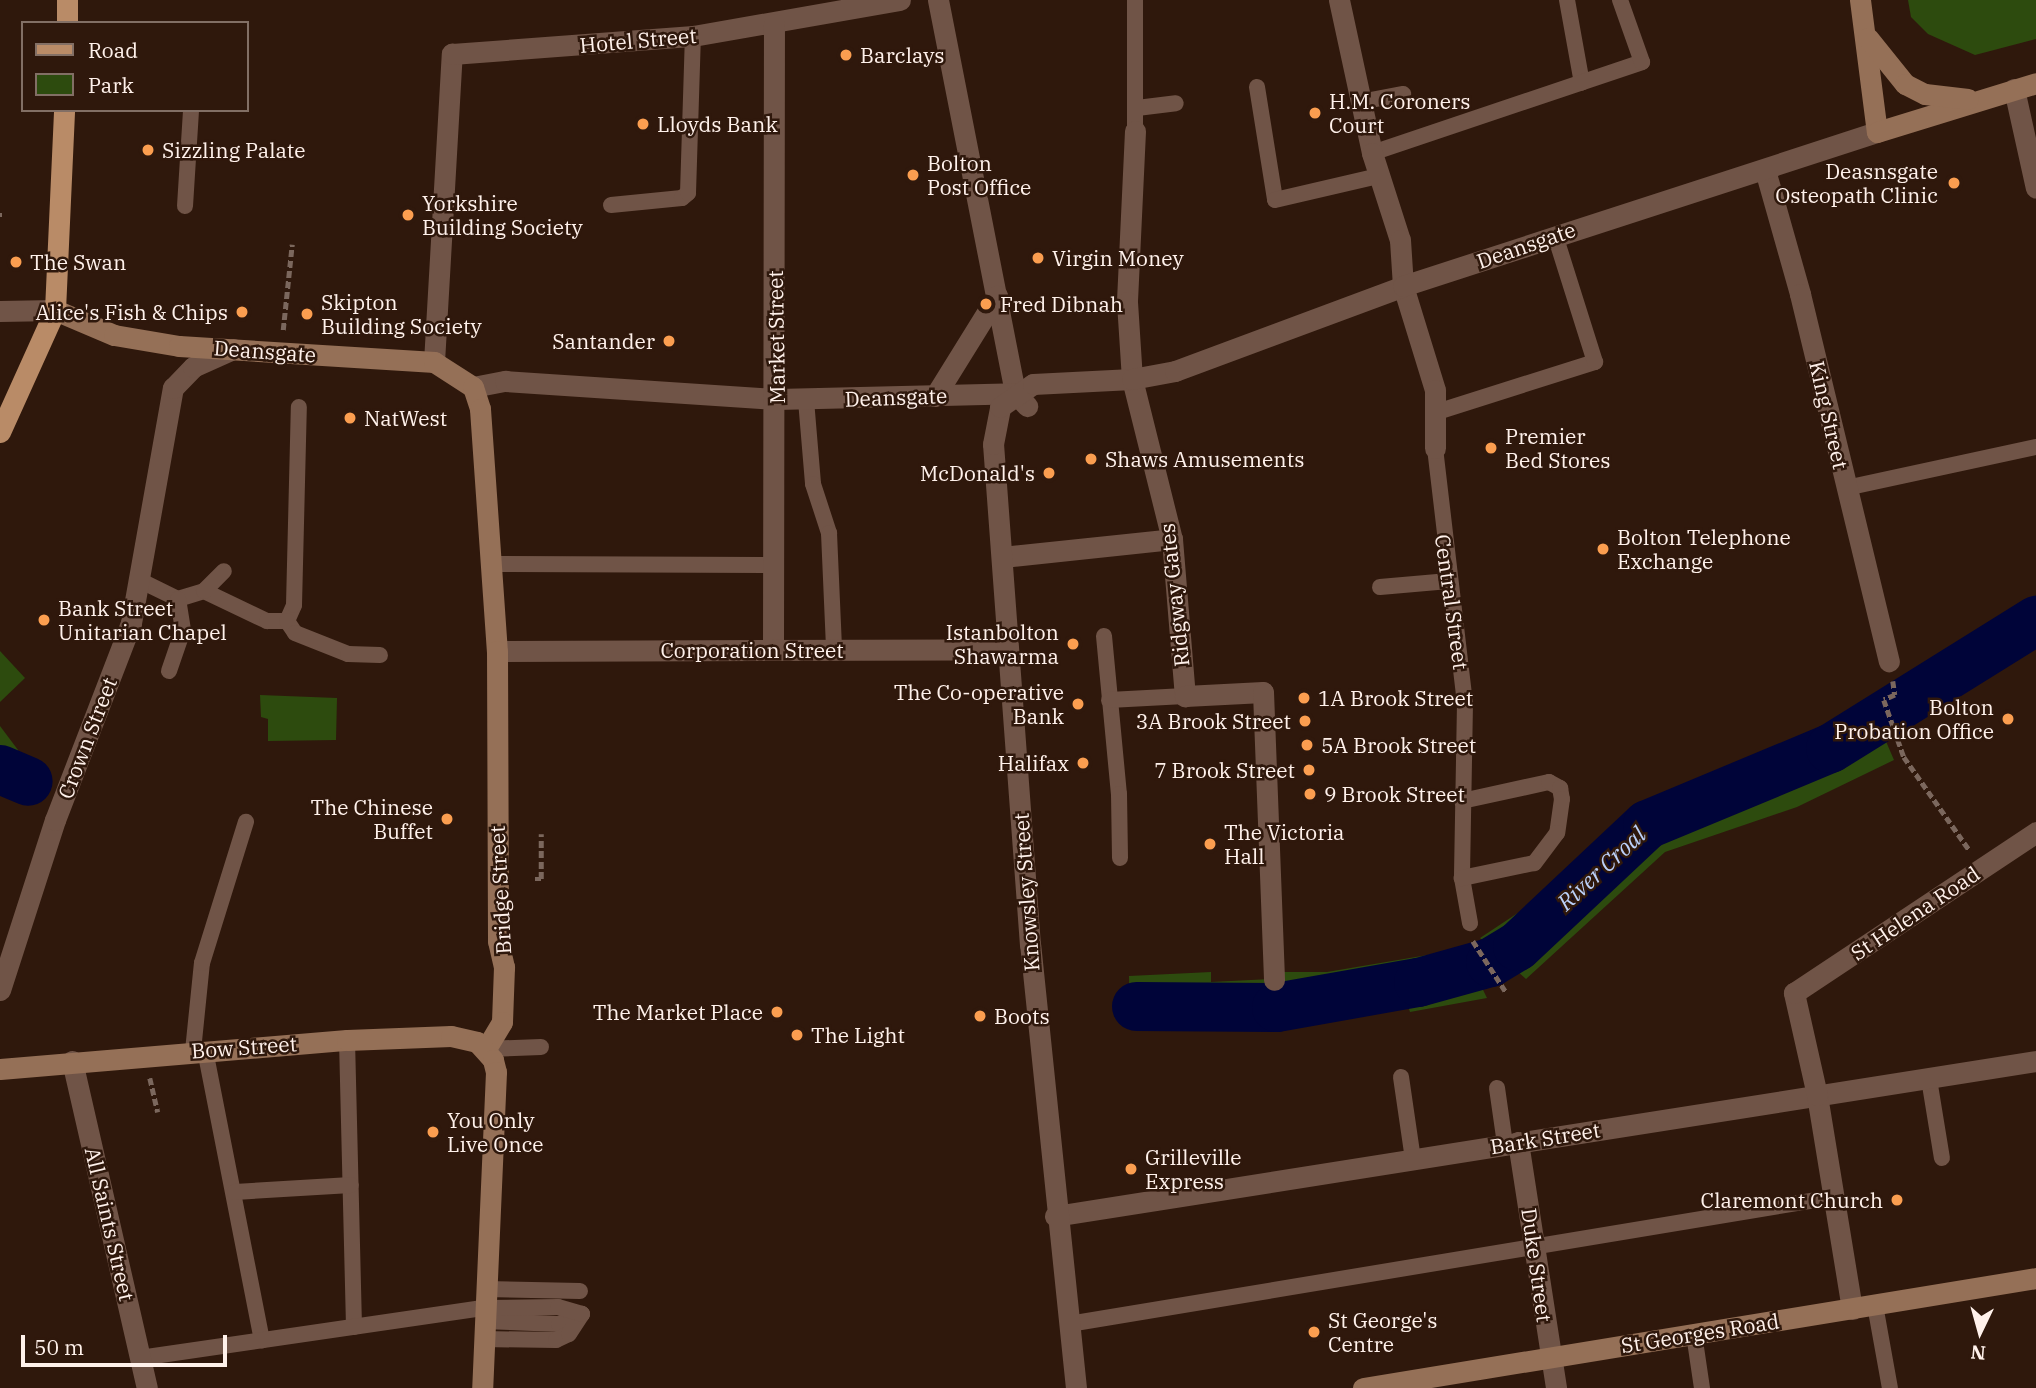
<!DOCTYPE html>
<style>
body{margin:0}
#map{position:relative;width:2036px;height:1388px;overflow:hidden;background:#2f180c;font-family:"IBM Plex Serif",serif}
div>[style]{position:absolute}
[style*='--x']{left:calc(var(--x)*1px);top:calc(var(--y)*1px);width:calc(var(--w)*1px);rotate:calc(var(--a)*1deg)}
.green>*{inset:0;background:#2d4b0e}
.river>*{height:49px;margin:-24.5px;padding:0 24.5px;transform-origin:24.5px;border-radius:24.5px;background:#000439}
.path>*{height:4.5px;margin-top:-2.25px;transform-origin:0;background:repeating-linear-gradient(90deg,#7b675d 0 7px,transparent 0 10.5px)}
.lane>*{height:16px;margin:-8px;padding:0 8px;transform-origin:8px;border-radius:8px;background:#705447}
.street>*{height:21px;margin:-10.5px;padding:0 10.5px;transform-origin:10.5px;border-radius:10.5px;background:#705447}
.secondary>*{height:21px;margin:-10.5px;padding:0 10.5px;transform-origin:10.5px;border-radius:10.5px;background:#957057}
.primary>*{height:21px;margin:-10.5px;padding:0 10.5px;transform-origin:10.5px;border-radius:10.5px;background:#b98b67}
.dots>*{width:19px;height:19px;translate:-50% -50%;box-sizing:border-box;border:4px solid #2f180c;border-radius:50%}
span{translate:-50% -50%;white-space:nowrap;text-align:center;line-height:1.15;-webkit-text-stroke:5px #2f180c;paint-order:stroke}
.street-label{font-size:21px;color:#fff1eb}
.poi-label{font-size:21px;color:#fff1eb}
.left{translate:0 -50%;text-align:left}
.right{translate:-100% -50%;text-align:right}
.water-label{font-size:23px;color:#bbd0f9;font-style:italic}
.legend{position:absolute;left:21px;top:21px;width:228px;height:91px;box-sizing:border-box;background:#2f180c;border:2px solid #826f65;margin:0;padding:9px 12px;list-style:none;font-size:21px;color:#fff1eb}
.legend li{display:flex;align-items:center;gap:14px;height:35px}
.legend b{width:35px;border:2px solid #826f65}
.north{position:absolute;left:1945px;top:1297px;width:70px;height:70px;-webkit-text-stroke:5px #2f180c;paint-order:stroke;rotate:185deg;font-size:19px;font-weight:700;line-height:28px;text-align:center;color:#fff1eb}
.north::after{content:'';display:block;margin:auto;width:24px;height:32px;background:#fff1eb;clip-path:polygon(50% 0,100% 100%,50% 72%,0 100%)}
.scale{position:absolute;left:21px;top:1335px;width:206px;height:32px;box-sizing:border-box;border:4px solid #fff1eb;border-top:0;padding-left:9px;font-size:21px;line-height:24px;white-space:nowrap;color:#fff1eb;-webkit-text-stroke:5px #2f180c;paint-order:stroke}
</style>
<div id="map">
<div class="green">
<div style="clip-path:polygon(1908px 0,2036px 0,2036px 39px,1975px 55px,1928px 34px,1911px 17px)"></div>
<div style="clip-path:polygon(0 651px,25px 678px,0 702px)"></div>
<div style="clip-path:polygon(260px 695px,337px 698px,336px 740px,268px 741px,268px 719px,261px 717px)"></div>
<div style="clip-path:polygon(1872px 709px,1894px 760px,1797px 807px,1665px 852px,1526px 979px,1480px 938px,1575px 875px,1622px 818px,1647px 802px,1818px 742px)"></div>
<div style="clip-path:polygon(0 726px,18px 750px,8px 781px,0 778px)"></div>
<div style="clip-path:polygon(1463px 949px,1487px 998px,1410px 1012px,1408px 1006px,1284px 1025px,1130px 1023px,1129px 976px,1211px 972px,1211px 982px,1271px 979px,1278px 972px,1327px 972px)"></div>
</div>
<div class="river">
<div style="--x:0;--y:769;--w:30;--a:23"></div>
<div style="--x:1136;--y:1006;--w:140;--a:0.4"></div>
<div style="--x:1276;--y:1007;--w:144;--a:-10"></div>
<div style="--x:1418;--y:982;--w:75;--a:-15.5"></div>
<div style="--x:1490;--y:962;--w:31;--a:-31"></div>
<div style="--x:1517;--y:946;--w:178;--a:-43.2"></div>
<div style="--x:1647;--y:824;--w:198;--a:-22.6"></div>
<div style="--x:1830;--y:748;--w:243;--a:-31.9"></div>
</div>
<div class="path">
<div style="--x:0;--y:215;--w:2;--a:0"></div>
<div style="--x:283;--y:330;--w:86;--a:-84"></div>
<div style="--x:1893;--y:681;--w:14;--a:82"></div>
<div style="--x:1895;--y:695;--w:12;--a:156"></div>
<div style="--x:1884;--y:700;--w:60;--a:70.7"></div>
<div style="--x:1904;--y:757;--w:115;--a:54.9"></div>
<div style="--x:535;--y:879;--w:6;--a:0"></div>
<div style="--x:541;--y:879;--w:45;--a:-90"></div>
<div style="--x:1473;--y:941;--w:61;--a:57.1"></div>
<div style="--x:150;--y:1078;--w:35;--a:77"></div>
</div>
<div class="lane">
<div style="--x:1567;--y:0;--w:84;--a:79.8"></div>
<div style="--x:1257;--y:87;--w:114;--a:80.9"></div>
<div style="--x:1275;--y:200;--w:106;--a:-13.1"></div>
<div style="--x:1360;--y:102;--w:44;--a:-10.5"></div>
<div style="--x:1137;--y:108;--w:39;--a:-7"></div>
<div style="--x:1135;--y:131;--w:131;--a:-90"></div>
<div style="--x:1372;--y:153;--w:285;--a:-18.6"></div>
<div style="--x:1642;--y:62;--w:66;--a:-109.5"></div>
<div style="--x:611;--y:205;--w:71;--a:-5.6"></div>
<div style="--x:682;--y:198;--w:8;--a:-40"></div>
<div style="--x:688;--y:193;--w:157;--a:-88.2"></div>
<div style="--x:185;--y:206;--w:96;--a:-86.4"></div>
<div style="--x:806;--y:400;--w:84;--a:85.2"></div>
<div style="--x:813;--y:484;--w:52;--a:71.9"></div>
<div style="--x:829;--y:533;--w:116;--a:87.5"></div>
<div style="--x:1437;--y:412;--w:166;--a:-17.6"></div>
<div style="--x:1595;--y:362;--w:133;--a:-107.5"></div>
<div style="--x:1435;--y:448;--w:257;--a:83.3"></div>
<div style="--x:1465;--y:703;--w:175;--a:91"></div>
<div style="--x:1462;--y:878;--w:46;--a:79.9"></div>
<div style="--x:1846;--y:488;--w:194;--a:-12.2"></div>
<div style="--x:490;--y:564;--w:286;--a:0.2"></div>
<div style="--x:139;--y:580;--w:43;--a:26"></div>
<div style="--x:178;--y:599;--w:27;--a:-17"></div>
<div style="--x:204;--y:591;--w:70;--a:25.5"></div>
<div style="--x:267;--y:621;--w:20;--a:0"></div>
<div style="--x:287;--y:621;--w:17;--a:-66"></div>
<div style="--x:294;--y:605;--w:198;--a:-88.6"></div>
<div style="--x:1380;--y:587;--w:69;--a:-5"></div>
<div style="--x:204;--y:591;--w:28;--a:-45"></div>
<div style="--x:287;--y:621;--w:14;--a:56"></div>
<div style="--x:295;--y:633;--w:57;--a:21.6"></div>
<div style="--x:348;--y:654;--w:32;--a:2"></div>
<div style="--x:1104;--y:636;--w:159;--a:84.6"></div>
<div style="--x:1119;--y:794;--w:64;--a:89.1"></div>
<div style="--x:962;--y:649;--w:46;--a:-1.2"></div>
<div style="--x:169;--y:671;--w:43;--a:-71.1"></div>
<div style="--x:183;--y:630;--w:31;--a:-99"></div>
<div style="--x:1109;--y:700;--w:76;--a:-3"></div>
<div style="--x:1462;--y:801;--w:89;--a:-12.3"></div>
<div style="--x:1549;--y:782;--w:13;--a:29"></div>
<div style="--x:1560;--y:788;--w:11;--a:80"></div>
<div style="--x:1562;--y:799;--w:34;--a:98"></div>
<div style="--x:1557;--y:833;--w:38;--a:127"></div>
<div style="--x:1534;--y:863;--w:74;--a:168.2"></div>
<div style="--x:347;--y:1040;--w:287;--a:88.6"></div>
<div style="--x:486;--y:1049;--w:55;--a:-2.1"></div>
<div style="--x:205;--y:1050;--w:296;--a:78.9"></div>
<div style="--x:193;--y:1051;--w:88;--a:-84.2"></div>
<div style="--x:202;--y:963;--w:148;--a:-72.7"></div>
<div style="--x:1401;--y:1077;--w:83;--a:81.7"></div>
<div style="--x:1929;--y:1079;--w:80;--a:80.7"></div>
<div style="--x:1497;--y:1088;--w:57;--a:81.9"></div>
<div style="--x:235;--y:1192;--w:116;--a:-3.5"></div>
<div style="--x:485;--y:1289;--w:95;--a:1.2"></div>
<div style="--x:1875;--y:1305;--w:84;--a:79.8"></div>
<div style="--x:484;--y:1321;--w:75;--a:2.3"></div>
<div style="--x:559;--y:1324;--w:25;--a:-23"></div>
<div style="--x:1069;--y:1324;--w:775;--a:-9.43"></div>
<div style="--x:1694;--y:1334;--w:55;--a:81.6"></div>
<div style="--x:483;--y:1339;--w:73;--a:0.8"></div>
<div style="--x:556;--y:1340;--w:14;--a:-25"></div>
<div style="--x:569;--y:1334;--w:24;--a:-57"></div>
<div style="--x:140;--y:1358;--w:348;--a:-8.3"></div>
<div style="--x:484;--y:1308;--w:74;--a:-0.8"></div>
<div style="--x:558;--y:1307;--w:25;--a:16"></div>
</div>
<div class="street">
<div style="--x:938;--y:0;--w:400;--a:78.9"></div>
<div style="--x:1015;--y:393;--w:18;--a:47"></div>
<div style="--x:1339;--y:0;--w:157;--a:77.8"></div>
<div style="--x:1372;--y:153;--w:91;--a:72.2"></div>
<div style="--x:1400;--y:240;--w:46;--a:86.3"></div>
<div style="--x:1403;--y:286;--w:109;--a:72.9"></div>
<div style="--x:1435;--y:390;--w:58;--a:90"></div>
<div style="--x:2014;--y:89;--w:101;--a:77.5"></div>
<div style="--x:1135;--y:131;--w:171;--a:92.7"></div>
<div style="--x:1127;--y:302;--w:77;--a:86.3"></div>
<div style="--x:1132;--y:379;--w:165;--a:76"></div>
<div style="--x:1172;--y:539;--w:158;--a:85.3"></div>
<div style="--x:1185;--y:696;--w:78;--a:-2.9"></div>
<div style="--x:1263;--y:692;--w:288;--a:87.8"></div>
<div style="--x:1765;--y:170;--w:129;--a:74.2"></div>
<div style="--x:1800;--y:294;--w:378;--a:76.4"></div>
<div style="--x:0;--y:311;--w:55;--a:-1"></div>
<div style="--x:434;--y:362;--w:309;--a:-86.7"></div>
<div style="--x:452;--y:54;--w:242;--a:-4.3"></div>
<div style="--x:693;--y:36;--w:210;--a:-9.9"></div>
<div style="--x:473;--y:387;--w:33;--a:-11"></div>
<div style="--x:505;--y:381;--w:273;--a:3.8"></div>
<div style="--x:777;--y:399;--w:238;--a:-1.4"></div>
<div style="--x:935;--y:396;--w:118;--a:-58.2"></div>
<div style="--x:1002;--y:557;--w:171;--a:-6"></div>
<div style="--x:773;--y:650;--w:626;--a:-89.91"></div>
<div style="--x:497;--y:651;--w:465;--a:-0.2"></div>
<div style="--x:0;--y:990;--w:179;--a:-72.1"></div>
<div style="--x:55;--y:820;--w:211;--a:-68.9"></div>
<div style="--x:131;--y:623;--w:239;--a:-79.9"></div>
<div style="--x:173;--y:388;--w:29;--a:-46"></div>
<div style="--x:193;--y:367;--w:44;--a:-24.2"></div>
<div style="--x:72;--y:1061;--w:335;--a:77.1"></div>
<div style="--x:1518;--y:1142;--w:249;--a:81.2"></div>
<div style="--x:1055;--y:1216;--w:993;--a:-8.98"></div>
<div style="--x:1852;--y:1309;--w:217;--a:-99.3"></div>
<div style="--x:1817;--y:1095;--w:105;--a:-102.7"></div>
<div style="--x:1794;--y:993;--w:291;--a:-33.6"></div>
<div style="--x:1076;--y:1388;--w:445;--a:-95.9"></div>
<div style="--x:1030;--y:945;--w:502;--a:-94.22"></div>
<div style="--x:993;--y:444;--w:38;--a:-79"></div>
<div style="--x:1000;--y:407;--w:40;--a:-34.9"></div>
<div style="--x:1033;--y:384;--w:99;--a:-2.9"></div>
<div style="--x:1132;--y:379;--w:44;--a:-10.5"></div>
<div style="--x:1175;--y:371;--w:243;--a:-20.4"></div>
<div style="--x:1403;--y:286;--w:498;--a:-18"></div>
</div>
<div class="secondary">
<div style="--x:1860;--y:0;--w:133;--a:82.7"></div>
<div style="--x:1877;--y:132;--w:166;--a:-17.1"></div>
<div style="--x:1868;--y:38;--w:59;--a:51.2"></div>
<div style="--x:1905;--y:84;--w:22;--a:27"></div>
<div style="--x:1925;--y:94;--w:43;--a:6.6"></div>
<div style="--x:55;--y:310;--w:64;--a:23"></div>
<div style="--x:114;--y:335;--w:66;--a:9.6"></div>
<div style="--x:179;--y:346;--w:256;--a:3.6"></div>
<div style="--x:434;--y:362;--w:46;--a:32.7"></div>
<div style="--x:473;--y:387;--w:23;--a:72"></div>
<div style="--x:480;--y:409;--w:243;--a:86"></div>
<div style="--x:497;--y:651;--w:290;--a:89.8"></div>
<div style="--x:498;--y:941;--w:27;--a:77"></div>
<div style="--x:504;--y:967;--w:55;--a:92.1"></div>
<div style="--x:502;--y:1022;--w:31;--a:121"></div>
<div style="--x:0;--y:1069;--w:348;--a:-4.8"></div>
<div style="--x:347;--y:1040;--w:104;--a:-2.2"></div>
<div style="--x:451;--y:1036;--w:27;--a:13"></div>
<div style="--x:477;--y:1042;--w:24;--a:48"></div>
<div style="--x:493;--y:1060;--w:12;--a:76"></div>
<div style="--x:496;--y:1072;--w:316;--a:92.5"></div>
<div style="--x:1363;--y:1388;--w:682;--a:-9.28"></div>
</div>
<div class="primary">
<div style="--x:67;--y:23;--w:23;--a:-90"></div>
<div style="--x:0;--y:432;--w:134;--a:-65.7"></div>
<div style="--x:55;--y:310;--w:200;--a:-87.4"></div>
</div>
<div class="dots">
<div style="left:846px;top:55px;background:#fb9e50"></div>
<div style="left:1315px;top:113px;background:#fb9e50"></div>
<div style="left:643px;top:124px;background:#fb9e50"></div>
<div style="left:148px;top:150px;background:#fb9e50"></div>
<div style="left:913px;top:175px;background:#fb9e50"></div>
<div style="left:1954px;top:183px;background:#fb9e50"></div>
<div style="left:408px;top:215px;background:#fb9e50"></div>
<div style="left:1038px;top:258px;background:#fb9e50"></div>
<div style="left:16px;top:262px;background:#fb9e50"></div>
<div style="left:986px;top:304px;background:#fb9e50"></div>
<div style="left:242px;top:312px;background:#fb9e50"></div>
<div style="left:307px;top:314px;background:#fb9e50"></div>
<div style="left:669px;top:341px;background:#fb9e50"></div>
<div style="left:350px;top:418px;background:#fb9e50"></div>
<div style="left:1491px;top:448px;background:#fb9e50"></div>
<div style="left:1091px;top:459px;background:#fb9e50"></div>
<div style="left:1049px;top:473px;background:#fb9e50"></div>
<div style="left:1603px;top:549px;background:#fb9e50"></div>
<div style="left:44px;top:620px;background:#fb9e50"></div>
<div style="left:1073px;top:644px;background:#fb9e50"></div>
<div style="left:1304px;top:698px;background:#fb9e50"></div>
<div style="left:1078px;top:704px;background:#fb9e50"></div>
<div style="left:2008px;top:719px;background:#fb9e50"></div>
<div style="left:1305px;top:721px;background:#fb9e50"></div>
<div style="left:1307px;top:745px;background:#fb9e50"></div>
<div style="left:1083px;top:763px;background:#fb9e50"></div>
<div style="left:1309px;top:770px;background:#fb9e50"></div>
<div style="left:1310px;top:794px;background:#fb9e50"></div>
<div style="left:447px;top:819px;background:#fb9e50"></div>
<div style="left:1210px;top:844px;background:#fb9e50"></div>
<div style="left:777px;top:1012px;background:#fb9e50"></div>
<div style="left:980px;top:1016px;background:#fb9e50"></div>
<div style="left:797px;top:1035px;background:#fb9e50"></div>
<div style="left:433px;top:1132px;background:#fb9e50"></div>
<div style="left:1131px;top:1169px;background:#fb9e50"></div>
<div style="left:1897px;top:1200px;background:#fb9e50"></div>
<div style="left:1314px;top:1332px;background:#fb9e50"></div>
</div>
<div class="street-label">
<span style="left:638px;top:40px;rotate:-5deg">Hotel Street</span>
<span style="left:1526px;top:245px;rotate:-19deg">Deansgate</span>
<span style="left:776px;top:337px;rotate:-91deg">Market Street</span>
<span style="left:265px;top:351px;rotate:4deg">Deansgate</span>
<span style="left:896px;top:397px;rotate:-2deg">Deansgate</span>
<span style="left:1829px;top:415px;rotate:77deg">King Street</span>
<span style="left:1174px;top:595px;rotate:-96deg">Ridgway Gates</span>
<span style="left:1452px;top:602px;rotate:82deg">Central Street</span>
<span style="left:752px;top:650px">Corporation Street</span>
<span style="left:87px;top:738px;rotate:-69deg">Crown Street</span>
<span style="left:500px;top:890px;rotate:-93deg">Bridge Street</span>
<span style="left:1026px;top:892px;rotate:-94deg">Knowsley Street</span>
<span style="left:1915px;top:913px;rotate:-34deg">St Helena Road</span>
<span style="left:244px;top:1047px;rotate:-4deg">Bow Street</span>
<span style="left:1545px;top:1138px;rotate:-9deg">Bark Street</span>
<span style="left:110px;top:1224px;rotate:77deg">All Saints Street</span>
<span style="left:1537px;top:1265px;rotate:82deg">Duke Street</span>
<span style="left:1700px;top:1333px;rotate:-9deg">St Georges Road</span>
</div>
<div class="poi-label">
<span class="left" style="left:860px;top:55px">Barclays</span>
<span class="left" style="left:1329px;top:113px">H.M. Coroners<br>Court</span>
<span class="left" style="left:657px;top:124px">Lloyds Bank</span>
<span class="left" style="left:162px;top:150px">Sizzling Palate</span>
<span class="left" style="left:927px;top:175px">Bolton<br>Post Office</span>
<span class="right" style="left:1938px;top:183px">Deasnsgate<br>Osteopath Clinic</span>
<span class="left" style="left:422px;top:215px">Yorkshire<br>Building Society</span>
<span class="left" style="left:1052px;top:258px">Virgin Money</span>
<span class="left" style="left:30px;top:262px">The Swan</span>
<span class="left" style="left:321px;top:314px">Skipton<br>Building Society</span>
<span class="left" style="left:1000px;top:304px">Fred Dibnah</span>
<span class="right" style="left:228px;top:312px">Alice's Fish &amp; Chips</span>
<span class="right" style="left:655px;top:341px">Santander</span>
<span class="left" style="left:364px;top:418px">NatWest</span>
<span class="left" style="left:1505px;top:448px">Premier<br>Bed Stores</span>
<span class="left" style="left:1105px;top:459px">Shaws Amusements</span>
<span class="right" style="left:1035px;top:473px">McDonald's</span>
<span class="left" style="left:1617px;top:549px">Bolton Telephone<br>Exchange</span>
<span class="left" style="left:58px;top:620px">Bank Street<br>Unitarian Chapel</span>
<span class="right" style="left:1059px;top:644px">Istanbolton<br>Shawarma</span>
<span class="right" style="left:1064px;top:704px">The Co-operative<br>Bank</span>
<span class="left" style="left:1318px;top:698px">1A Brook Street</span>
<span class="right" style="left:1994px;top:719px">Bolton<br>Probation Office</span>
<span class="right" style="left:1291px;top:721px">3A Brook Street</span>
<span class="left" style="left:1321px;top:745px">5A Brook Street</span>
<span class="right" style="left:1069px;top:763px">Halifax</span>
<span class="right" style="left:1295px;top:770px">7 Brook Street</span>
<span class="left" style="left:1324px;top:794px">9 Brook Street</span>
<span class="right" style="left:433px;top:819px">The Chinese<br>Buffet</span>
<span class="left" style="left:1224px;top:844px">The Victoria<br>Hall</span>
<span class="right" style="left:763px;top:1012px">The Market Place</span>
<span class="left" style="left:994px;top:1016px">Boots</span>
<span class="left" style="left:811px;top:1035px">The Light</span>
<span class="left" style="left:447px;top:1132px">You Only<br>Live Once</span>
<span class="left" style="left:1145px;top:1169px">Grilleville<br>Express</span>
<span class="right" style="left:1883px;top:1200px">Claremont Church</span>
<span class="left" style="left:1328px;top:1332px">St George's<br>Centre</span>
</div>
<div class="water-label">
<span style="left:1601px;top:868px;rotate:-43deg">River Croal</span>
</div>
<ul class="legend">
<li><b style="height:9px;background:#b98b67"></b>Road</li>
<li><b style="height:19px;background:#2d4b0e"></b>Park</li>
</ul>
<div class="north">N</div>
<div class="scale">50 m</div>
</div>
